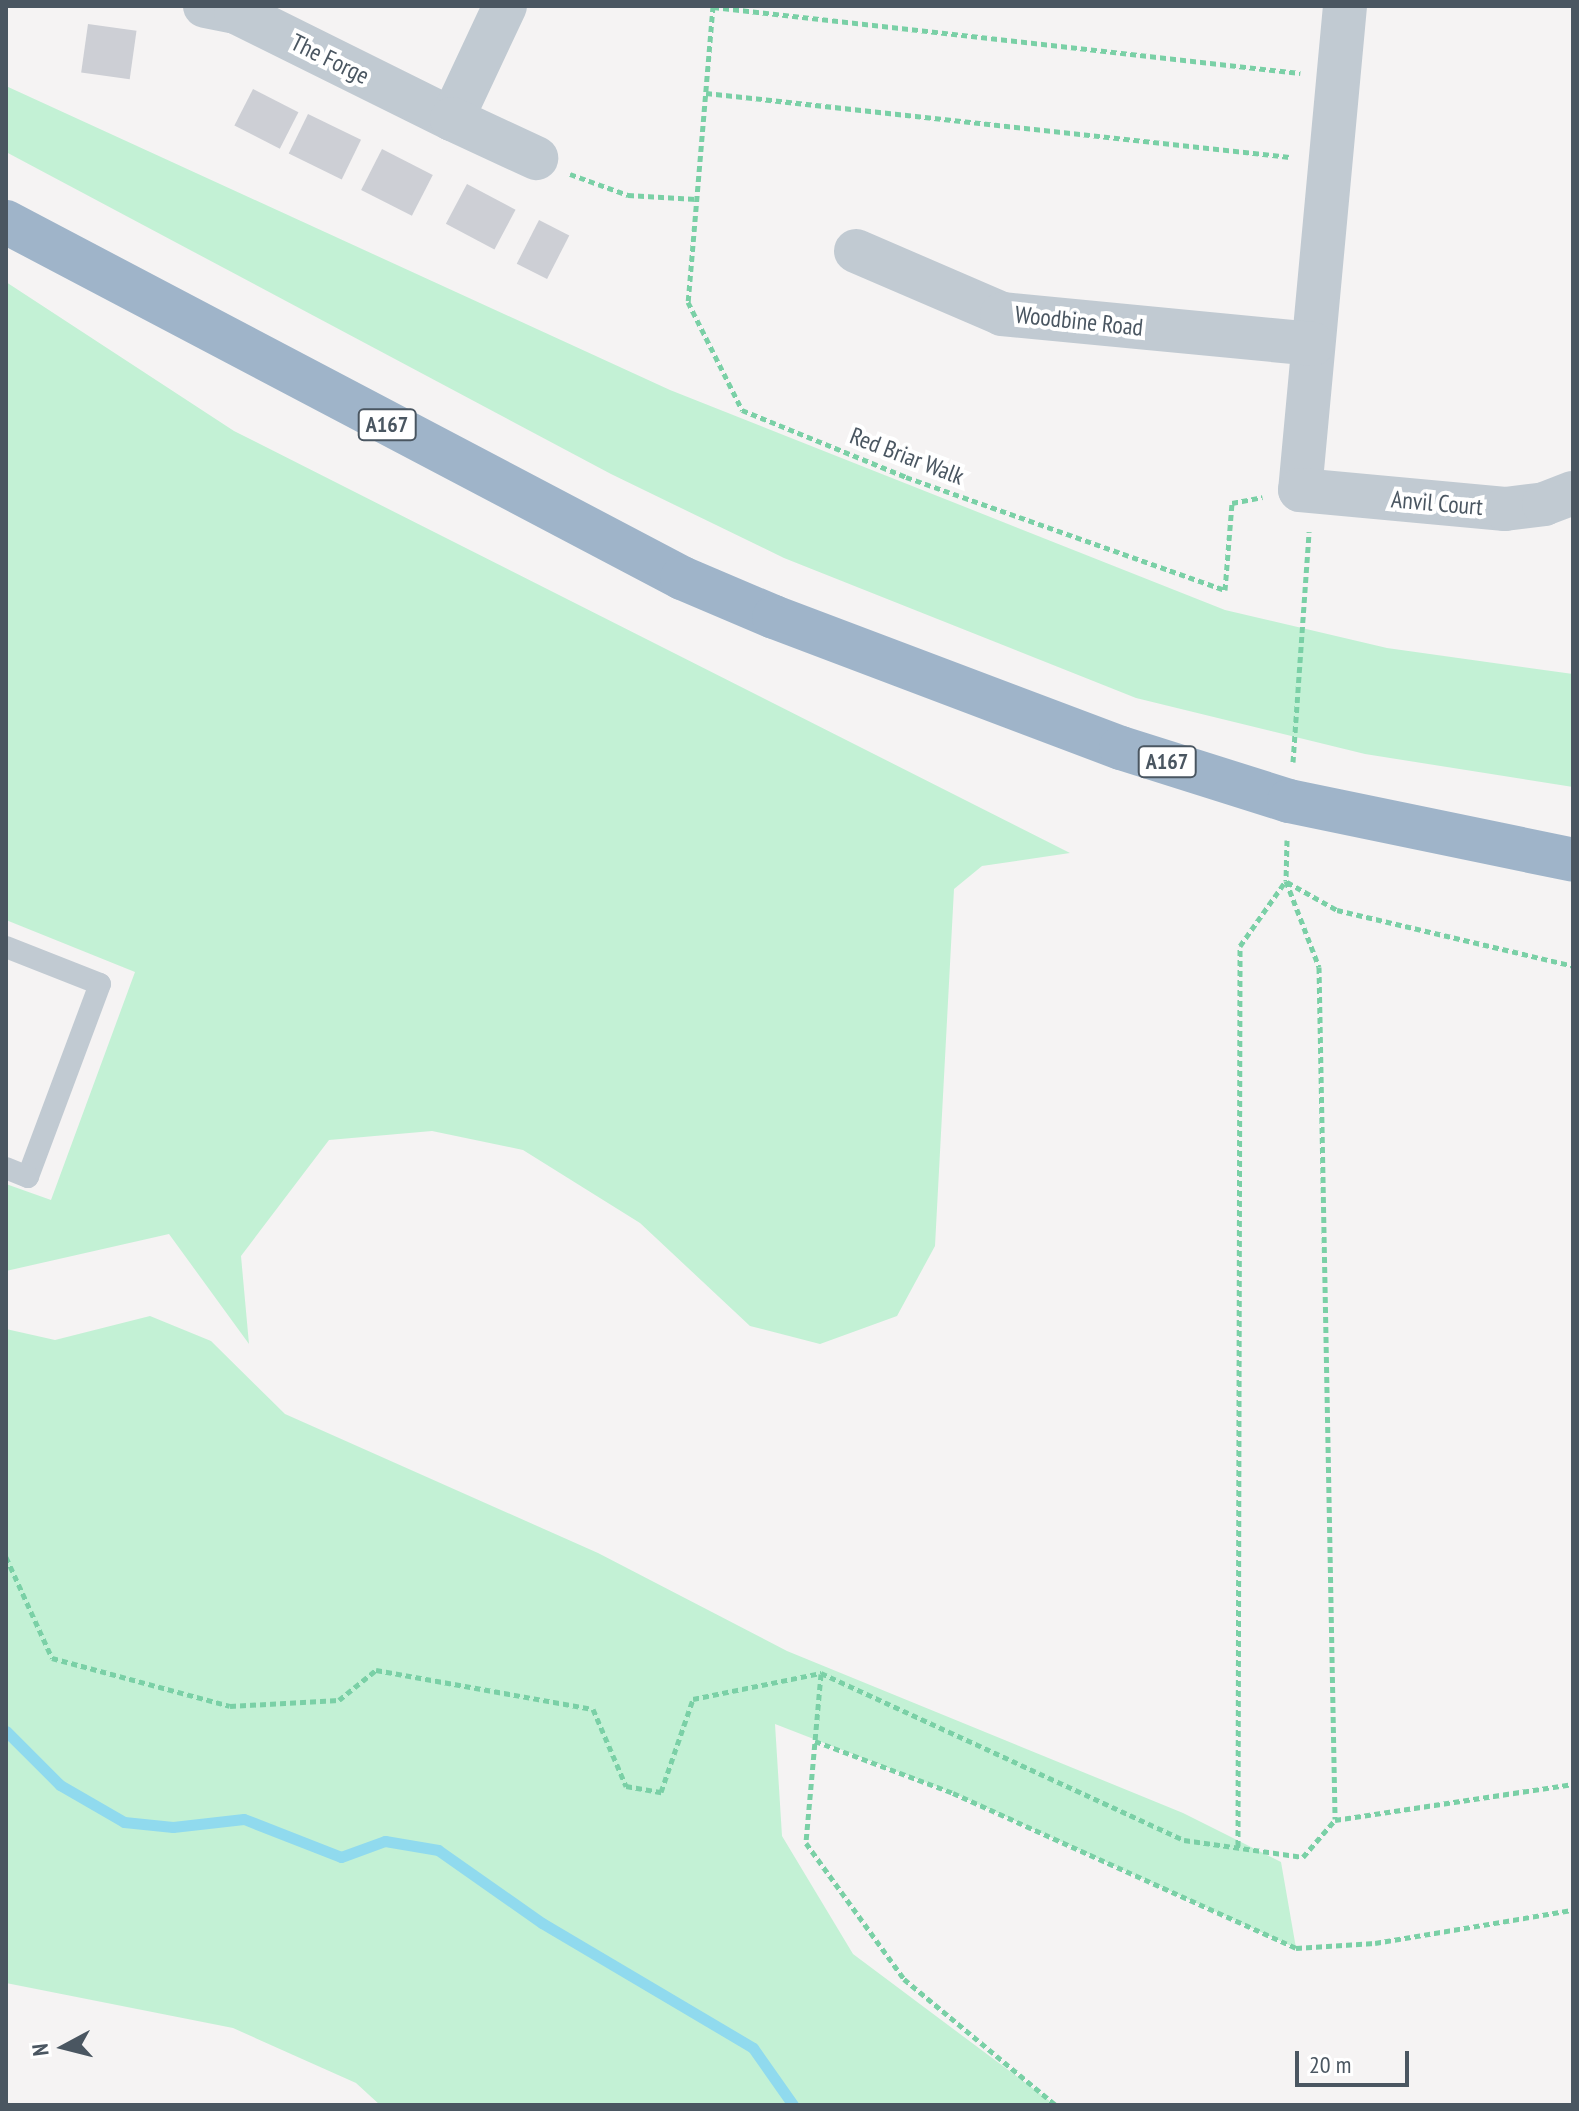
<!DOCTYPE html>
<style>
body{margin:0}
#map{position:relative;width:1579px;height:2111px;overflow:hidden;background:#f5f3f3;font-family:"PT Sans Narrow",sans-serif}
div>[style]{position:absolute}
[style*='--x']{left:calc(var(--x)*1px);top:calc(var(--y)*1px);width:calc(var(--w)*1px);rotate:calc(var(--a)*1deg)}
.green>*{inset:0;background:#c3f1d5}
.stream>*{height:11px;margin:-5.5px;padding:0 5.5px;transform-origin:5.5px;border-radius:5.5px;background:#90daee}
.building>*{inset:0;background:#cdcfd5;transform-origin:0 0}
.path>*{height:5px;margin-top:-2.5px;transform-origin:0;background:repeating-linear-gradient(90deg,#7ad0a6 0 6px,transparent 0 10px)}
.service>*{height:22px;margin:-11px;padding:0 11px;transform-origin:11px;border-radius:11px;background:#c1cad2}
.minor>*{height:44px;margin:-22px;padding:0 22px;transform-origin:22px;border-radius:22px;background:#c1cad2}
.trunk>*{height:44px;margin:-22px;padding:0 22px;transform-origin:22px;border-radius:22px;background:#9fb4c9}
span{translate:-50% -50%;white-space:nowrap;text-align:center;line-height:1.15;-webkit-text-stroke:8px #fff;paint-order:stroke}
.shield-label span{padding:2px 6px;background:#fff;border:2px solid;border-radius:6px;-webkit-text-stroke-width:0}
.shield-label{font-size:22px;color:#4a5661;font-weight:700}
.street-label{font-size:24px;color:#4a5661}
.frame{position:absolute;inset:0;border:8px solid #4a5661;pointer-events:none}
.north{position:absolute;left:24px;top:2007px;width:80px;height:80px;-webkit-text-stroke:6px #fff;paint-order:stroke;rotate:263deg;font-size:22px;font-weight:700;line-height:32px;text-align:center;color:#4a5661}
.north::after{content:'';display:block;margin:auto;width:28px;height:36px;background:#4a5661;clip-path:polygon(50% 0,100% 100%,50% 72%,0 100%)}
.scale{position:absolute;left:1295px;top:2051px;width:114px;height:36px;box-sizing:border-box;border:4px solid #4a5661;border-top:0;padding-left:10px;font-size:24px;line-height:28px;white-space:nowrap;color:#4a5661;-webkit-text-stroke:6px #fff;paint-order:stroke}
</style>
<div id="map">
<div class="green">
<div style="clip-path:polygon(6px 86px,670px 390px,1225px 610px,1387px 648px,1573px 674px,1573px 787px,1365px 754px,1136px 698px,784px 558px,611px 474px,6px 152px)"></div>
<div style="clip-path:polygon(6px 282px,234px 431px,1070px 853px,982px 866px,954px 889px,935px 1246px,897px 1316px,820px 1344px,750px 1326px,640px 1223px,523px 1150px,432px 1131px,329px 1140px,241px 1256px,249px 1344px,169px 1234px,6px 1271px,6px 1184px,51px 1200px,135px 972px,6px 920px)"></div>
<div style="clip-path:polygon(150px 1316px,211px 1341px,285px 1414px,598px 1553px,787px 1651px,1183px 1813px,1281px 1862px,1296px 1948px,953px 1793px,775px 1724px,782px 1836px,853px 1954px,1055px 2105px,380px 2105px,356px 2083px,233px 2028px,6px 1983px,6px 1329px,55px 1340px)"></div>
</div>
<div class="stream">
<div style="--x:6;--y:1731;--w:76;--a:45"></div>
<div style="--x:60;--y:1785;--w:74;--a:30"></div>
<div style="--x:124;--y:1822;--w:49;--a:5.8"></div>
<div style="--x:173;--y:1827;--w:71;--a:-6.4"></div>
<div style="--x:244;--y:1819;--w:104;--a:21.4"></div>
<div style="--x:341;--y:1857;--w:47;--a:-20"></div>
<div style="--x:385;--y:1841;--w:54;--a:9.6"></div>
<div style="--x:438;--y:1850;--w:127;--a:35.1"></div>
<div style="--x:542;--y:1923;--w:245;--a:30.6"></div>
<div style="--x:753;--y:2048;--w:70;--a:54.9"></div>
</div>
<div class="building">
<div style="left:88px;top:24px;width:49px;height:49px;rotate:8deg"></div>
<div style="left:253px;top:89px;width:51px;height:41px;rotate:27deg"></div>
<div style="left:308px;top:114px;width:59px;height:44px;rotate:26deg"></div>
<div style="left:382px;top:149px;width:57px;height:46px;rotate:27deg"></div>
<div style="left:467px;top:184px;width:55px;height:45px;rotate:28deg"></div>
<div style="left:539px;top:220px;width:34px;height:49px;rotate:27deg"></div>
</div>
<div class="path">
<div style="--x:713;--y:6;--w:297;--a:94.8"></div>
<div style="--x:688;--y:302;--w:121;--a:63.4"></div>
<div style="--x:742;--y:410;--w:177;--a:22.2"></div>
<div style="--x:906;--y:477;--w:338;--a:19.5"></div>
<div style="--x:1225;--y:590;--w:87;--a:-85.4"></div>
<div style="--x:1232;--y:503;--w:31;--a:-11"></div>
<div style="--x:713;--y:7;--w:591;--a:6.42"></div>
<div style="--x:706;--y:93;--w:587;--a:6.25"></div>
<div style="--x:570;--y:174;--w:62;--a:19.9"></div>
<div style="--x:628;--y:195;--w:68;--a:3.4"></div>
<div style="--x:1293;--y:762;--w:231;--a:-86"></div>
<div style="--x:1287;--y:840;--w:41;--a:91.4"></div>
<div style="--x:1286;--y:881;--w:92;--a:69"></div>
<div style="--x:1319;--y:967;--w:852;--a:88.92"></div>
<div style="--x:1287;--y:882;--w:57;--a:29.2"></div>
<div style="--x:1337;--y:910;--w:243;--a:13.3"></div>
<div style="--x:6;--y:1557;--w:111;--a:65.5"></div>
<div style="--x:52;--y:1658;--w:184;--a:15.1"></div>
<div style="--x:230;--y:1706;--w:109;--a:-3.2"></div>
<div style="--x:339;--y:1700;--w:48;--a:-39"></div>
<div style="--x:376;--y:1670;--w:220;--a:10.2"></div>
<div style="--x:593;--y:1709;--w:84;--a:66.8"></div>
<div style="--x:626;--y:1786;--w:36;--a:10"></div>
<div style="--x:661;--y:1792;--w:98;--a:-71"></div>
<div style="--x:693;--y:1699;--w:131;--a:-11.5"></div>
<div style="--x:821;--y:1673;--w:400;--a:24.7"></div>
<div style="--x:1184;--y:1840;--w:120;--a:8.1"></div>
<div style="--x:1303;--y:1857;--w:49;--a:-49.1"></div>
<div style="--x:1335;--y:1820;--w:241;--a:-8.6"></div>
<div style="--x:821;--y:1674;--w:170;--a:95.1"></div>
<div style="--x:806;--y:1843;--w:168;--a:54.2"></div>
<div style="--x:904;--y:1979;--w:197;--a:39.7"></div>
<div style="--x:815;--y:1741;--w:147;--a:20.6"></div>
<div style="--x:953;--y:1793;--w:376;--a:24.3"></div>
<div style="--x:1296;--y:1948;--w:79;--a:-3.6"></div>
<div style="--x:1375;--y:1943;--w:201;--a:-9.5"></div>
<div style="--x:1238;--y:1846;--w:900;--a:-89.87"></div>
<div style="--x:1240;--y:946;--w:78;--a:-54.9"></div>
</div>
<div class="service">
<div style="--x:6;--y:947;--w:101;--a:21.5"></div>
<div style="--x:100;--y:984;--w:206;--a:110.5"></div>
<div style="--x:28;--y:1177;--w:24;--a:-158"></div>
</div>
<div class="minor">
<div style="--x:205;--y:6;--w:32;--a:11"></div>
<div style="--x:236;--y:12;--w:241;--a:26.4"></div>
<div style="--x:452;--y:119;--w:125;--a:-64.9"></div>
<div style="--x:1345;--y:6;--w:486;--a:95.3"></div>
<div style="--x:1300;--y:490;--w:206;--a:5.3"></div>
<div style="--x:1505;--y:509;--w:39;--a:-7"></div>
<div style="--x:1544;--y:504;--w:31;--a:-21"></div>
<div style="--x:452;--y:119;--w:93;--a:24.9"></div>
<div style="--x:856;--y:251;--w:159;--a:23.3"></div>
<div style="--x:1002;--y:314;--w:312;--a:5.5"></div>
</div>
<div class="trunk">
<div style="--x:6;--y:222;--w:764;--a:27.77"></div>
<div style="--x:682;--y:578;--w:100;--a:23"></div>
<div style="--x:774;--y:617;--w:371;--a:20.7"></div>
<div style="--x:1121;--y:748;--w:176;--a:17.5"></div>
<div style="--x:1289;--y:801;--w:290;--a:11.7"></div>
</div>
<div class="shield-label">
<span style="left:387px;top:425px">A167</span>
<span style="left:1167px;top:762px">A167</span>
</div>
<div class="street-label">
<span style="left:330px;top:59px;rotate:26deg">The Forge</span>
<span style="left:1079px;top:321px;rotate:6deg">Woodbine Road</span>
<span style="left:907px;top:456px;rotate:21deg">Red Briar Walk</span>
<span style="left:1437px;top:503px;rotate:5deg">Anvil Court</span>
</div>
<div class="frame"></div>
<div class="north">N</div>
<div class="scale">20 m</div>
</div>
